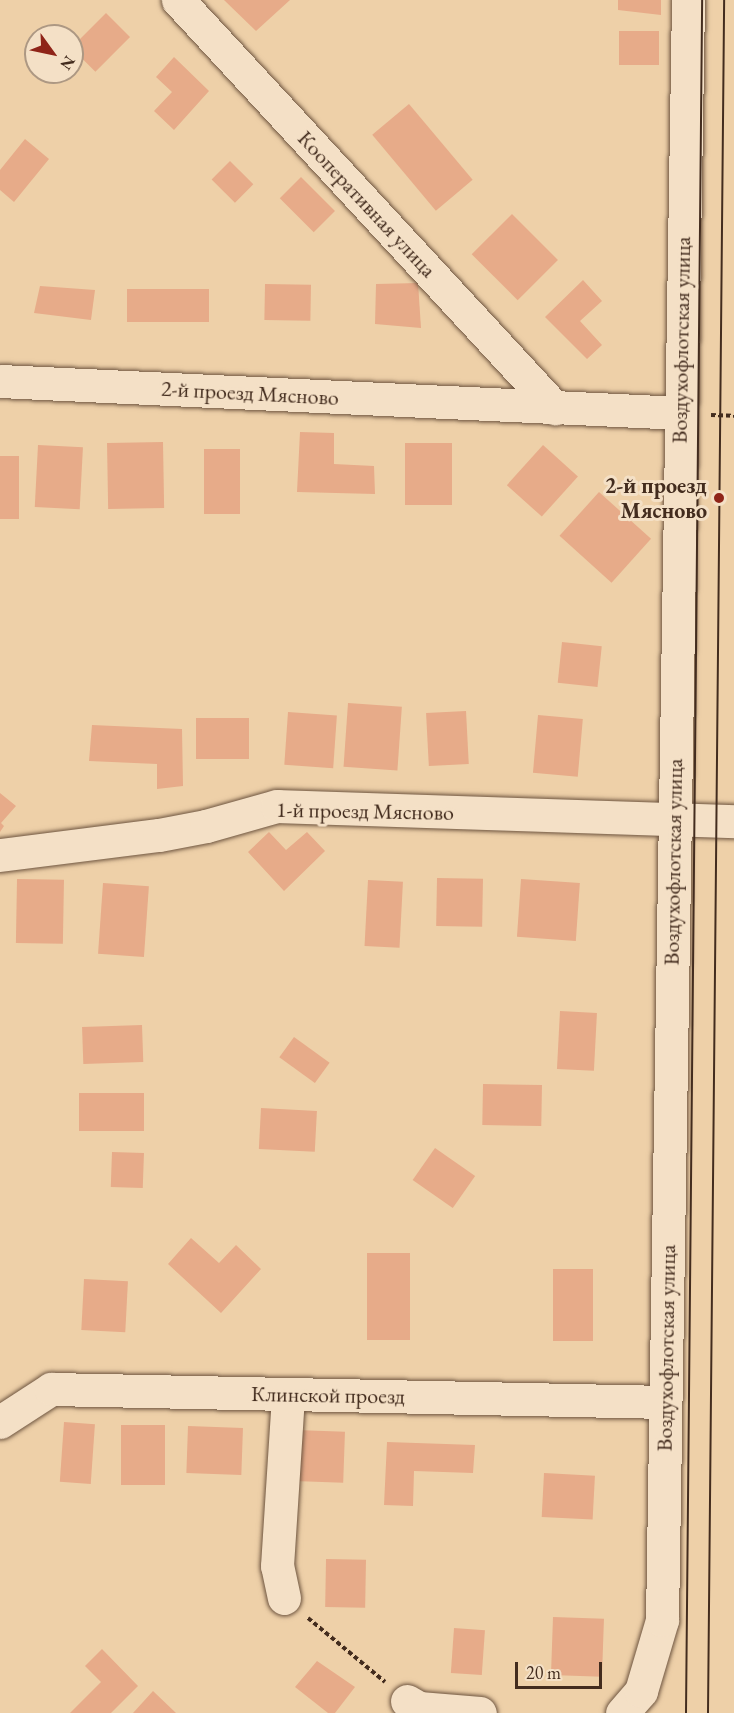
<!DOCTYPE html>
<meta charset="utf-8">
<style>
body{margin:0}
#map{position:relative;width:734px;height:1713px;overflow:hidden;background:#eed0a8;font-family:"EB Garamond",serif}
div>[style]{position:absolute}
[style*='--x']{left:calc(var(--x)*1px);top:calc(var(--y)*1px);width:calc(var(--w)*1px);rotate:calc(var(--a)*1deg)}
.building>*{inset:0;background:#e7ab89;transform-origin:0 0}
.path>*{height:4px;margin-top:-2px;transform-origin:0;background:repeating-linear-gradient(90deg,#432c1e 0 4.5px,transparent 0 7.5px)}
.roads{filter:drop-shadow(0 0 2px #6e5540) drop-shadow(0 0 2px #6e5540)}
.minor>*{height:33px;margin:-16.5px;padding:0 16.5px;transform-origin:16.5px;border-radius:16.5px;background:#f4e0c6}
.tram>*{height:1.5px;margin:-0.75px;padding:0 0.75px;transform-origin:0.75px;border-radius:0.75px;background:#432c1e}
.dots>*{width:16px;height:16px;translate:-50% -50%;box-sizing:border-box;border:3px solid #f4e0c6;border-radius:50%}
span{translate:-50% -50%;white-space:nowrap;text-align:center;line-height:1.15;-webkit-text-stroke:6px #f4e0c6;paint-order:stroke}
.street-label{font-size:22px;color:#432c1e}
.poi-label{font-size:22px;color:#432c1e;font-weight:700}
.right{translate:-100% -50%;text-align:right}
.north{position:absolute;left:24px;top:24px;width:60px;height:60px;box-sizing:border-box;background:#f4e0c6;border:2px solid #ad9883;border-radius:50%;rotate:123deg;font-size:16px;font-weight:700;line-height:24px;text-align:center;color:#432c1e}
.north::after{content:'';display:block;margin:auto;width:21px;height:27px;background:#8f2418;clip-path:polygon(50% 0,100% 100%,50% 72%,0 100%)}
.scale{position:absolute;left:515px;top:1662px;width:87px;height:27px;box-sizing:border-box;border:3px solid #432c1e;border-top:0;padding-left:8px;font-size:18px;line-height:21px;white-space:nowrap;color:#432c1e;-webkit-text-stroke:4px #f4e0c6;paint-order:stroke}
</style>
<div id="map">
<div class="building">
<div style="clip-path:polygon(224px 0,290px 0,256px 31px)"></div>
<div style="clip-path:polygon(618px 0,661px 0,661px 15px,618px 10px)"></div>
<div style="left:106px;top:13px;width:34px;height:49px;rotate:45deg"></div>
<div style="left:619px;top:31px;width:40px;height:34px"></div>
<div style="clip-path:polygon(174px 57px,209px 91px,174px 130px,154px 111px,172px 92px,156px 77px)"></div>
<div style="left:409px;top:104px;width:99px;height:48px;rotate:50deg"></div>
<div style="clip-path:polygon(25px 139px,49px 159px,14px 202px,0 190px,0 170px)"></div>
<div style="left:230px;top:161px;width:33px;height:26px;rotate:45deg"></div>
<div style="left:301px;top:177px;width:48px;height:30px;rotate:45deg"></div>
<div style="left:512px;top:214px;width:65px;height:57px;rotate:45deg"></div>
<div style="clip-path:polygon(583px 280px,602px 301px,580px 321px,602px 345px,587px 359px,545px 317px)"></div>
<div style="clip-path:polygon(418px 283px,421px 328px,375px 324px,376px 284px)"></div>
<div style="left:265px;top:284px;width:46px;height:36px;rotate:1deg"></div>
<div style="clip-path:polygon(40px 286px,95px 290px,91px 320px,34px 313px)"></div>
<div style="left:127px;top:289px;width:82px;height:33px"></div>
<div style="clip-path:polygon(300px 432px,334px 433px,334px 464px,374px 466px,375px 494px,297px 492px)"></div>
<div style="left:163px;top:442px;width:66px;height:56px;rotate:89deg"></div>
<div style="left:405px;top:443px;width:47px;height:62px"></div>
<div style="left:38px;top:445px;width:45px;height:62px;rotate:3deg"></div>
<div style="left:543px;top:445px;width:47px;height:54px;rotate:42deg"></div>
<div style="left:204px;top:449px;width:36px;height:65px"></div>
<div style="left:0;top:456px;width:19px;height:63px"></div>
<div style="left:599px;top:492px;width:70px;height:59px;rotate:42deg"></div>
<div style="left:562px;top:642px;width:40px;height:41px;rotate:6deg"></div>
<div style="left:348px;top:703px;width:54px;height:64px;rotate:4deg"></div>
<div style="left:466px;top:711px;width:53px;height:40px;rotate:87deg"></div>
<div style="left:288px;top:712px;width:49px;height:53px;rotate:4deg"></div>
<div style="left:538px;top:715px;width:45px;height:58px;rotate:5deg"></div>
<div style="left:196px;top:718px;width:53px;height:41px"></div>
<div style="clip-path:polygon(92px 725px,182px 729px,183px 786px,157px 789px,157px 764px,89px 761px)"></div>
<div style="clip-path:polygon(0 793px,16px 806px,1px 823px,4px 826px,0 832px)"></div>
<div style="clip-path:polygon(269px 832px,286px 850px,307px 832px,325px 851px,284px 891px,248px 852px)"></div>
<div style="left:437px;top:878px;width:46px;height:48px;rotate:1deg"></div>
<div style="left:17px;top:879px;width:47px;height:64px;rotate:1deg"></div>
<div style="left:521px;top:879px;width:59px;height:58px;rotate:4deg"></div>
<div style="left:368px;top:880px;width:35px;height:66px;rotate:3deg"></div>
<div style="left:103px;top:883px;width:46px;height:71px;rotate:4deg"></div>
<div style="left:560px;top:1011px;width:37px;height:58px;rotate:3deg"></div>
<div style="left:142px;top:1025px;width:37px;height:60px;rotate:88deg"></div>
<div style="left:294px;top:1037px;width:44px;height:25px;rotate:36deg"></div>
<div style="left:483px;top:1084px;width:59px;height:41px;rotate:1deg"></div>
<div style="left:144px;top:1093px;width:38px;height:65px;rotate:90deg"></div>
<div style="left:261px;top:1108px;width:56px;height:41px;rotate:3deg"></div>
<div style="left:435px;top:1148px;width:49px;height:39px;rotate:35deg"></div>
<div style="left:112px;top:1152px;width:32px;height:35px;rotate:2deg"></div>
<div style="clip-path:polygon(191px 1238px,219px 1263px,236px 1245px,261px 1269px,221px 1313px,168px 1264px)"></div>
<div style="left:367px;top:1253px;width:43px;height:87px"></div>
<div style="left:553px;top:1269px;width:40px;height:72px"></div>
<div style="left:84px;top:1279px;width:44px;height:51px;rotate:3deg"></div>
<div style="left:64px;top:1422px;width:31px;height:60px;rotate:4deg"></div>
<div style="left:121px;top:1425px;width:44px;height:60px"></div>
<div style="left:188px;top:1426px;width:55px;height:47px;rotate:2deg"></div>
<div style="left:296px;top:1430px;width:49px;height:51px;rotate:2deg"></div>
<div style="clip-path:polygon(387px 1442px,475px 1445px,473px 1473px,414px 1471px,413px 1506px,384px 1505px)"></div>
<div style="left:544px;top:1473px;width:51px;height:44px;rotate:3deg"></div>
<div style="left:326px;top:1559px;width:40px;height:48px;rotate:1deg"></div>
<div style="left:553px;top:1617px;width:51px;height:58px;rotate:2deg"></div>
<div style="left:454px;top:1628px;width:31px;height:45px;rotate:4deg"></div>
<div style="clip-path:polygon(102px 1649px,138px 1686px,111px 1713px,70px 1713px,101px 1682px,85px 1666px)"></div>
<div style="clip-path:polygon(317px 1661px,355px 1687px,335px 1713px,328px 1713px,295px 1687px)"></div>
<div style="clip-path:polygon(153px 1691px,176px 1713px,133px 1713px)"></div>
</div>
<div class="path">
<div style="--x:711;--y:415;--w:23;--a:2"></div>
<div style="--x:308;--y:1618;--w:100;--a:39.7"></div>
</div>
<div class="roads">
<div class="minor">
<div style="--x:178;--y:0;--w:556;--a:47.26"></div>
<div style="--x:0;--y:381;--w:681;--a:2.69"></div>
<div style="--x:0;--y:855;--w:160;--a:-7.2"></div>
<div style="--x:159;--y:835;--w:48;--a:-10.8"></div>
<div style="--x:206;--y:826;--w:74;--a:-15.7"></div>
<div style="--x:277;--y:806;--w:457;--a:1.9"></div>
<div style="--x:0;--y:1422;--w:61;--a:-32.9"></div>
<div style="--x:51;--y:1389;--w:614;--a:1.21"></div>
<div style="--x:284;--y:1598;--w:33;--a:-102"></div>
<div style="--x:277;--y:1566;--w:172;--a:-86.3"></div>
<div style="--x:407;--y:1701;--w:14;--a:30"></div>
<div style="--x:419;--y:1708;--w:61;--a:4.7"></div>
<div style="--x:622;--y:1713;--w:29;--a:-49"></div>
<div style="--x:641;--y:1691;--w:74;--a:-73.5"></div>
<div style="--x:662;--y:1620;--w:1620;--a:-89.08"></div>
</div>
</div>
<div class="tram">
<div style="--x:686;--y:1713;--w:1713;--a:-89.46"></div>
<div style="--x:708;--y:1713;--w:1713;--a:-89.46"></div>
</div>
<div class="dots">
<div style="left:719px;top:498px;background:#8f2418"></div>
</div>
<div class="street-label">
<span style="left:367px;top:204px;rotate:47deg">Кооперативная улица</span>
<span style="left:681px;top:340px;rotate:-89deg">Воздухофлотская улица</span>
<span style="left:250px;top:393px;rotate:3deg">2-й проезд Мясново</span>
<span style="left:365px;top:811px;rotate:1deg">1-й проезд Мясново</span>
<span style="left:673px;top:862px;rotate:-89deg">Воздухофлотская улица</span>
<span style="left:666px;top:1348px;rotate:-89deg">Воздухофлотская улица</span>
<span style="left:328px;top:1395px;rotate:1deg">Клинской проезд</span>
</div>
<div class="poi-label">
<span class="right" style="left:707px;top:498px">2-й проезд<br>Мясново</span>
</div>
<div class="north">N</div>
<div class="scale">20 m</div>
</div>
